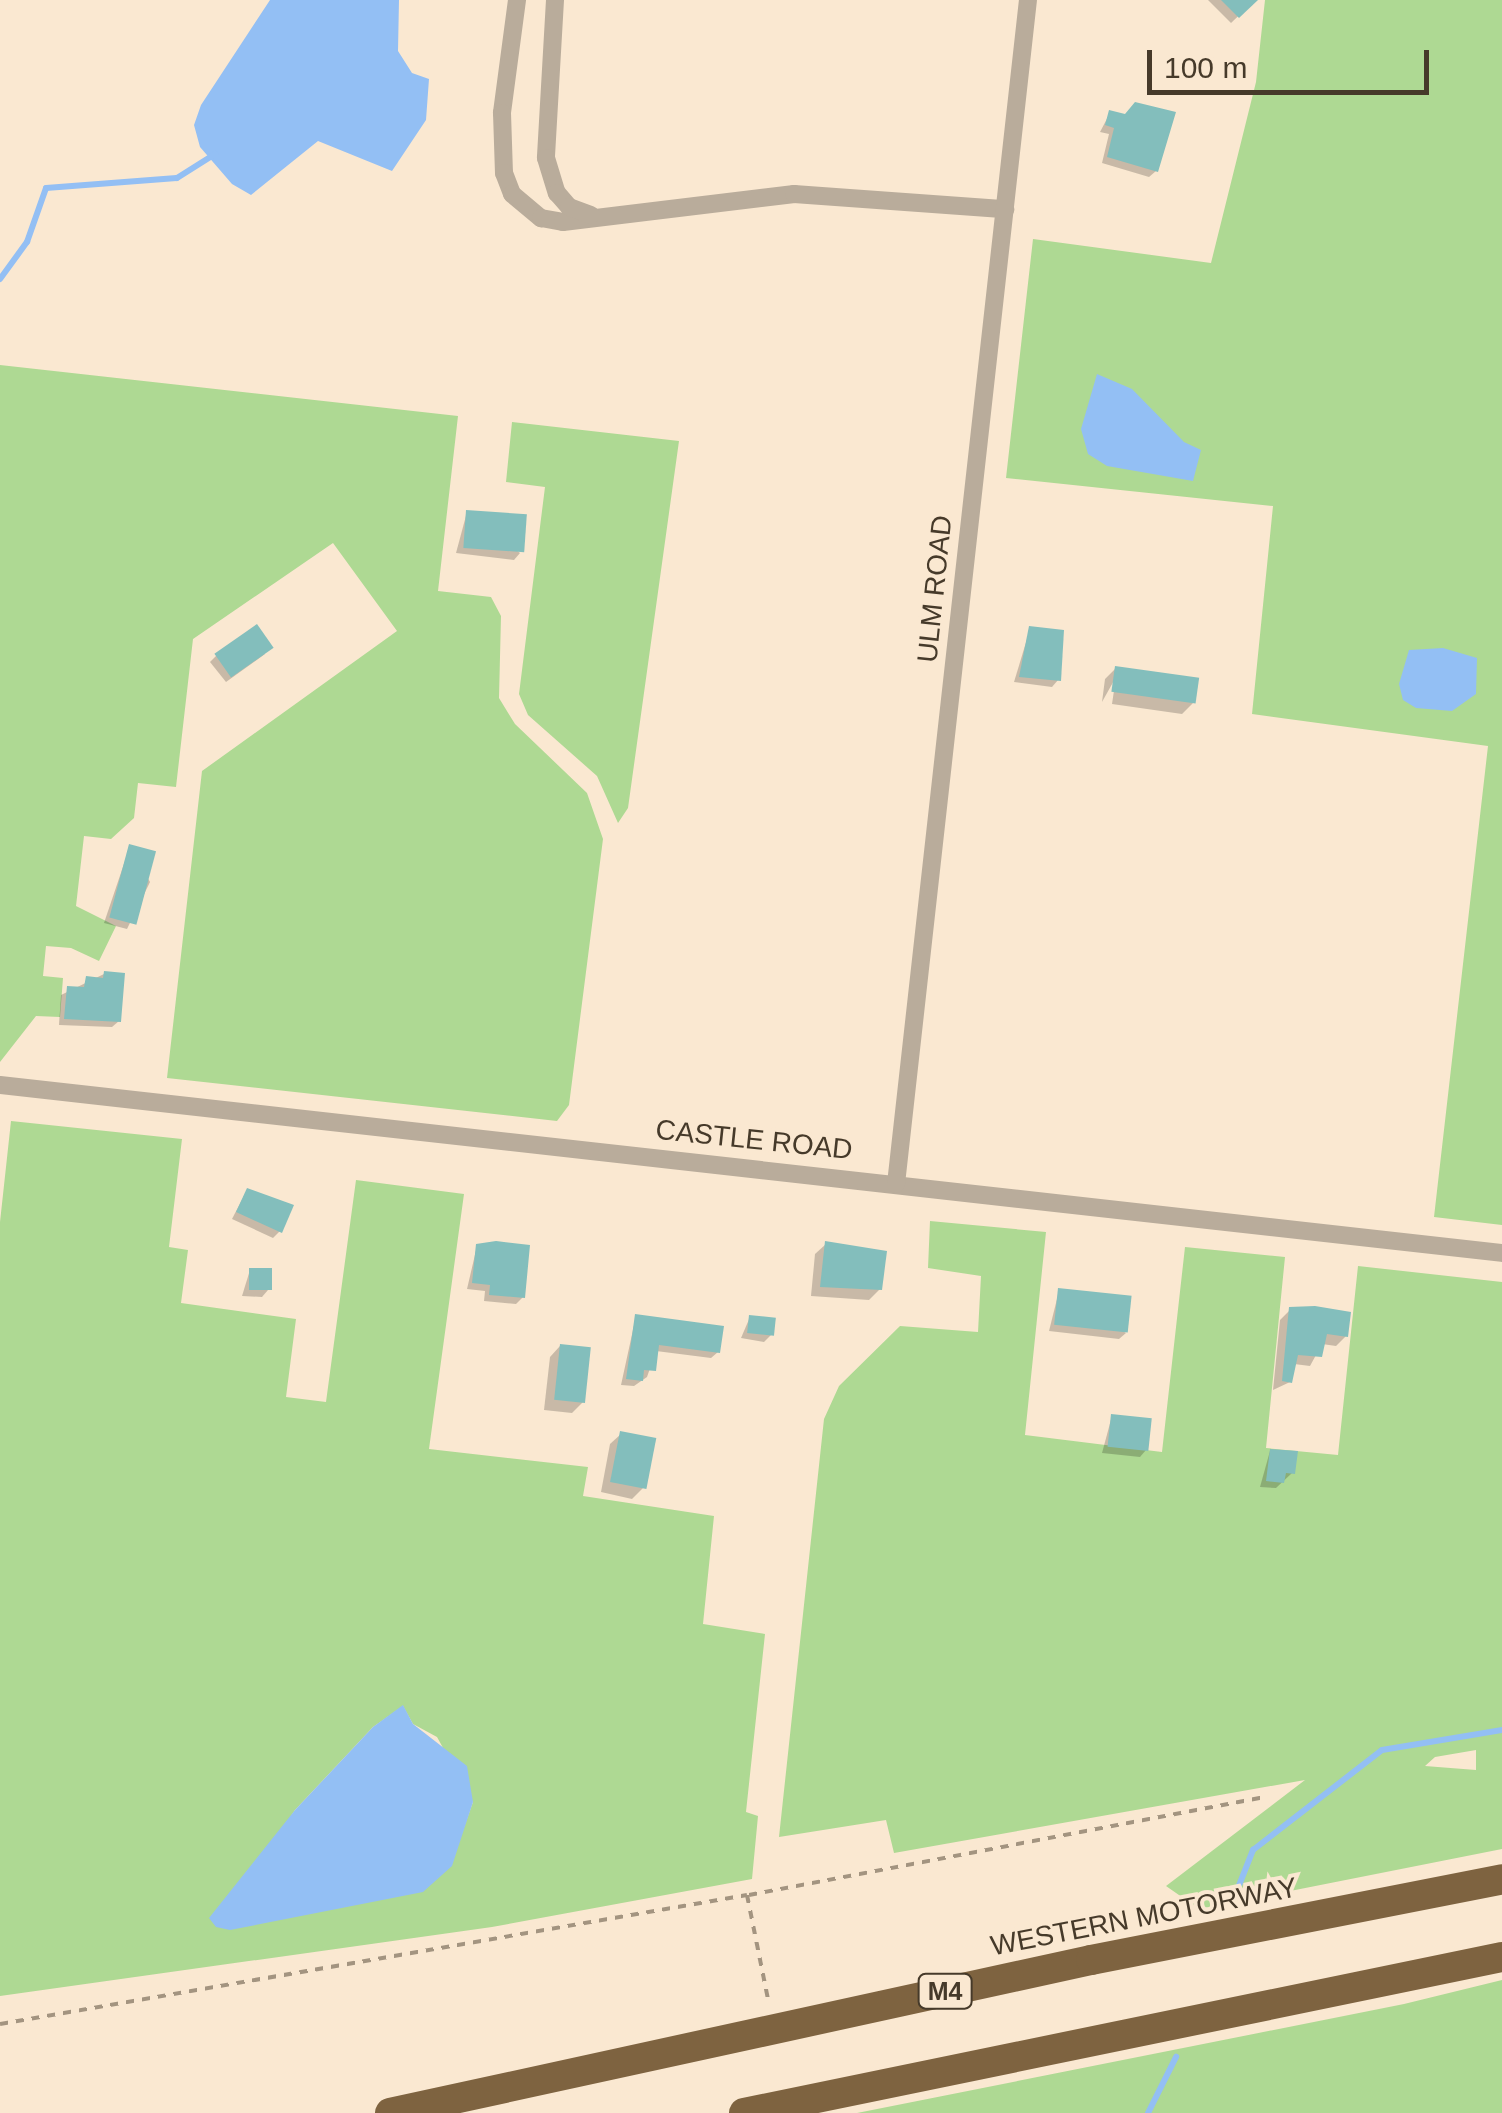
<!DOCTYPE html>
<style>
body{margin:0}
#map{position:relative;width:1502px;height:2113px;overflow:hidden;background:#fae8d1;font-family:Arial,sans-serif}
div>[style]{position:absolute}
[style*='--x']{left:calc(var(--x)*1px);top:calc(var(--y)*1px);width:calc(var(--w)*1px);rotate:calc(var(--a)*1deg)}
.green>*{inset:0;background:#aed993}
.water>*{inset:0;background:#93bff4}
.shadow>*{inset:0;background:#0003}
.stream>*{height:6px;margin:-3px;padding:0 3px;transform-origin:3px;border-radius:3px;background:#93bff4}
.building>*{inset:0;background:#83bebc;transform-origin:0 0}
.path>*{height:4px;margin-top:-2px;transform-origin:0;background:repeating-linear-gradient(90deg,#a39480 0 8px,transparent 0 16px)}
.street>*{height:18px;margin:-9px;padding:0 9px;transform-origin:9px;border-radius:9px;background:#b9ac9b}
.highway>*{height:30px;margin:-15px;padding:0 15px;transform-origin:15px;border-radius:15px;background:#7e6340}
span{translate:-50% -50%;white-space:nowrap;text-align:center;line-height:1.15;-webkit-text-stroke:8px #fae8d1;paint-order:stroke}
.shield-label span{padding:2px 8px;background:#fae8d1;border:2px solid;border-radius:8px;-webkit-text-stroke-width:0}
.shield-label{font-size:25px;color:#463a2a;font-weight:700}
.street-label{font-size:28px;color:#463a2a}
.scale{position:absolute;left:1147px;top:50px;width:282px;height:45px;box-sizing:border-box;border:5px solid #463a2a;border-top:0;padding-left:12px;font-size:30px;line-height:35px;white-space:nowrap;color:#463a2a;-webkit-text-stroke:8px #fae8d1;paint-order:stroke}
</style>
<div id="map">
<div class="green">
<div style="clip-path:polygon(1265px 0,1502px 0,1502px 1225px,1434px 1217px,1488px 746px,1252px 714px,1273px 506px,1006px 478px,1033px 239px,1211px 263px,1256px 82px)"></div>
<div style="clip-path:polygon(0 365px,458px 416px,438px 591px,491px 597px,501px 616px,499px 698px,515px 724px,587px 793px,603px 839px,569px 1105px,557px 1121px,167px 1078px,202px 771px,397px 631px,333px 543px,193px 639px,176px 787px,138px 783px,134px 818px,111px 839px,84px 836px,76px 906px,116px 926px,99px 961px,71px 948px,46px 946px,43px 976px,63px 978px,60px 1017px,36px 1016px,0 1062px)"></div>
<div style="clip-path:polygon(512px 422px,679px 441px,628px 808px,618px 823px,597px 776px,528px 715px,519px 694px,545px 487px,506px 482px)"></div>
<div style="clip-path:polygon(evenodd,11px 1121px,182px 1139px,169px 1247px,188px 1250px,181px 1303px,296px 1319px,286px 1397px,326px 1402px,356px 1180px,464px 1194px,429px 1449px,588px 1467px,583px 1496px,714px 1516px,703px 1624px,765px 1634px,746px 1812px,758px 1816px,752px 1879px,492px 1927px,0 1996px,0 1222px,11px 1121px,403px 1706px,413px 1724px,437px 1737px,473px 1802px,462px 1833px,273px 1843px,295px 1810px,373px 1727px,403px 1706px)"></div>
<div style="clip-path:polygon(evenodd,930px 1221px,1046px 1232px,1025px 1435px,1162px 1452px,1185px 1247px,1285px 1257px,1266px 1448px,1338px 1455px,1358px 1266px,1502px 1282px,1502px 1849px,1199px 1909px,1166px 1886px,1305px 1780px,894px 1853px,886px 1820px,779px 1837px,824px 1419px,839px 1386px,900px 1326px,978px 1332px,981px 1276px,928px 1268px,930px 1221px,1476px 1750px,1476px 1770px,1425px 1766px,1435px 1757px,1476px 1750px)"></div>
<div style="clip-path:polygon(1502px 1980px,1502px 2113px,857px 2113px,1404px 2004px)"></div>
</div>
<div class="water">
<div style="clip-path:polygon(270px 0,399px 0,398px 51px,412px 73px,429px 79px,426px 120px,392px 171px,318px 141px,251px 195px,232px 184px,200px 147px,194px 125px,201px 105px)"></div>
<div style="clip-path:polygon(1097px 374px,1132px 389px,1184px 442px,1201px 450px,1193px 481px,1107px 466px,1088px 454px,1081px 429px)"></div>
<div style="clip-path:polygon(1443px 648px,1477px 658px,1476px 694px,1452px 711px,1416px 708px,1403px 700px,1399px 684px,1409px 650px)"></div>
<div style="clip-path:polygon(403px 1705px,413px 1724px,467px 1766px,473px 1802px,452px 1866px,423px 1892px,230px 1930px,216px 1927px,209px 1918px,295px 1810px,373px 1727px)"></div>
</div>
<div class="shadow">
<div style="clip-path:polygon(1208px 0,1254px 0,1254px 1px,1231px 23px)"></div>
<div style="clip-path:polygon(1110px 113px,1156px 171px,1149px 177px,1102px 163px,1109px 134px,1100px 132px)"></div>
<div style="clip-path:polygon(467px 512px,520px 553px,514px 560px,456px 553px)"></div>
<div style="clip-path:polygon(1030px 629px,1058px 680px,1052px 687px,1014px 682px)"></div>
<div style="clip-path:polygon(265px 654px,226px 682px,210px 662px,216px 656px)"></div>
<div style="clip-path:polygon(1115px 669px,1193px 703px,1182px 714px,1112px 704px,1116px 677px,1102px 702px,1105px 679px)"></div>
<div style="clip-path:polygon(130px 846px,150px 882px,127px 929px,104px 923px)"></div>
<div style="clip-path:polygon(104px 974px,119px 1021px,112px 1027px,59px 1025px,61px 995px)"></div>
<div style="clip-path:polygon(247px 1190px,280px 1231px,273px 1238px,232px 1219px)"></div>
<div style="clip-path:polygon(826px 1244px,880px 1289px,869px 1300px,811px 1296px,815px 1254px)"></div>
<div style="clip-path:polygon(477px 1246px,523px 1297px,516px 1304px,484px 1301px,485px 1291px,467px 1289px)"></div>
<div style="clip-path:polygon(250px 1270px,268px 1290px,262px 1297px,242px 1296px)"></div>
<div style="clip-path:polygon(1059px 1291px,1126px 1333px,1119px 1339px,1049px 1331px)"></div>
<div style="clip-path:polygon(1290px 1310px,1346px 1336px,1336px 1346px,1322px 1344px,1310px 1366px,1294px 1364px,1290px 1382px,1273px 1390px,1280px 1320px)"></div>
<div style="clip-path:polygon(636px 1316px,718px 1352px,711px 1358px,656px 1351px,647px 1377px,634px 1386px,621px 1385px)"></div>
<div style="clip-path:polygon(750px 1317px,771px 1335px,764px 1342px,741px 1338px)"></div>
<div style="clip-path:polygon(560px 1346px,583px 1402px,572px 1413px,544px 1410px,550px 1357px)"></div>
<div style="clip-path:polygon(1112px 1416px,1146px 1450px,1140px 1457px,1102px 1453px)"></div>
<div style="clip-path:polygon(621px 1434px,643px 1488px,632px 1499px,601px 1492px,610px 1444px)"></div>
<div style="clip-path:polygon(1270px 1451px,1292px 1473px,1276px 1488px,1260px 1487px)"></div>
</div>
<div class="stream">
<div style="--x:0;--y:279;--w:46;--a:-53.9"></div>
<div style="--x:27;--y:242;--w:57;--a:-70.6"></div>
<div style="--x:46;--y:188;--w:131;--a:-4.4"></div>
<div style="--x:177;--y:178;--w:45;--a:-32.3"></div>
<div style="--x:1234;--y:1898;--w:52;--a:-68.4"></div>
<div style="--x:1253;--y:1850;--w:163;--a:-37.8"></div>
<div style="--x:1382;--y:1750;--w:122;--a:-9.5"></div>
<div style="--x:1148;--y:2113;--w:63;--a:-63.4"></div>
</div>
<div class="building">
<div style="clip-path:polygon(1221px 0,1258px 0,1239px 18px)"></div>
<div style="clip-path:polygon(1135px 102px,1176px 112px,1158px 172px,1107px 157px,1114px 128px,1105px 125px,1109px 110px,1125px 114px)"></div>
<div style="left:466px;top:510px;width:61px;height:38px;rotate:4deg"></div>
<div style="left:257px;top:624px;width:29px;height:52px;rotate:55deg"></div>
<div style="clip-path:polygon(1029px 626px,1064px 630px,1061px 681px,1019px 677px)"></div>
<div style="left:1115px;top:666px;width:85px;height:26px;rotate:8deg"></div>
<div style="left:129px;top:844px;width:28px;height:76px;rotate:15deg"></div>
<div style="clip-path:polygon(104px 971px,125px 973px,121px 1022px,64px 1019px,67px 986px,84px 987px,86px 976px,103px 978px)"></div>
<div style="clip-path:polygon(247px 1188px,294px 1205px,282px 1233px,236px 1212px)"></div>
<div style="clip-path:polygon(496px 1241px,530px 1245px,525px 1298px,489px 1295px,490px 1285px,472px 1283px,476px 1244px)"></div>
<div style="clip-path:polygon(825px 1241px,887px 1251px,882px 1290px,820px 1287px)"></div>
<div style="left:249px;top:1268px;width:23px;height:22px"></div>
<div style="left:1058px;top:1288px;width:74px;height:37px;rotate:6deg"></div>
<div style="clip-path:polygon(1315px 1306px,1351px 1312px,1348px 1337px,1327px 1334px,1322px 1357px,1298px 1355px,1292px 1383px,1282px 1381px,1289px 1307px)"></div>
<div style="clip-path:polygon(635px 1314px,724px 1326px,720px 1353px,659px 1345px,656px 1371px,644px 1370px,643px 1381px,626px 1379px)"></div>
<div style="left:749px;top:1315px;width:27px;height:18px;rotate:6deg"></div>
<div style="left:560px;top:1344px;width:31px;height:56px;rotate:6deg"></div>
<div style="left:1111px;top:1414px;width:41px;height:33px;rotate:6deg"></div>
<div style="left:620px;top:1431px;width:37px;height:52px;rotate:11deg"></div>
<div style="clip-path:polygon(1270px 1449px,1298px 1451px,1295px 1474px,1286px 1473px,1284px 1483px,1266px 1481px)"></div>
</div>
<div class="path">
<div style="--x:749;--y:1895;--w:525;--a:-10.75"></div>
<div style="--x:0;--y:2024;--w:758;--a:-9.8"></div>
<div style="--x:747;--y:1895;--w:111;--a:78.6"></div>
</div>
<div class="street">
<div style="--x:517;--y:0;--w:114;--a:97.6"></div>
<div style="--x:502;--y:113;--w:60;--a:88.1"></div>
<div style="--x:504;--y:173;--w:22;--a:69"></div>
<div style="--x:512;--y:194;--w:38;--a:40"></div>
<div style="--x:541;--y:218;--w:22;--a:10"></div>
<div style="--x:563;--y:222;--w:233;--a:-6.9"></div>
<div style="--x:794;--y:194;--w:212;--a:4.1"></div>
<div style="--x:555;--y:0;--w:158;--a:93.3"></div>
<div style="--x:546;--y:158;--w:37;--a:73"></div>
<div style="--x:557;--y:193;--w:18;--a:49"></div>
<div style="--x:569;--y:207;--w:23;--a:20"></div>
<div style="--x:0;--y:1085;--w:1511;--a:6.38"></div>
<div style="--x:896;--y:1184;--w:1191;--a:-83.64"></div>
</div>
<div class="highway">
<div style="--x:390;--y:2113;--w:718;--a:-12.31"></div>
<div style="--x:1091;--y:1960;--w:419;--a:-11.1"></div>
<div style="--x:744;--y:2113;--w:774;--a:-11.63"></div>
</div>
<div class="shield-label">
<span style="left:945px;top:1991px">M4</span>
</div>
<div class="street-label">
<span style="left:935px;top:589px;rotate:-84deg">ULM ROAD</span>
<span style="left:754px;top:1140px;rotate:6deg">CASTLE ROAD</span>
<span style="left:1144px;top:1917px;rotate:-11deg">WESTERN MOTORWAY</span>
</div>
<div class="scale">100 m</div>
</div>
